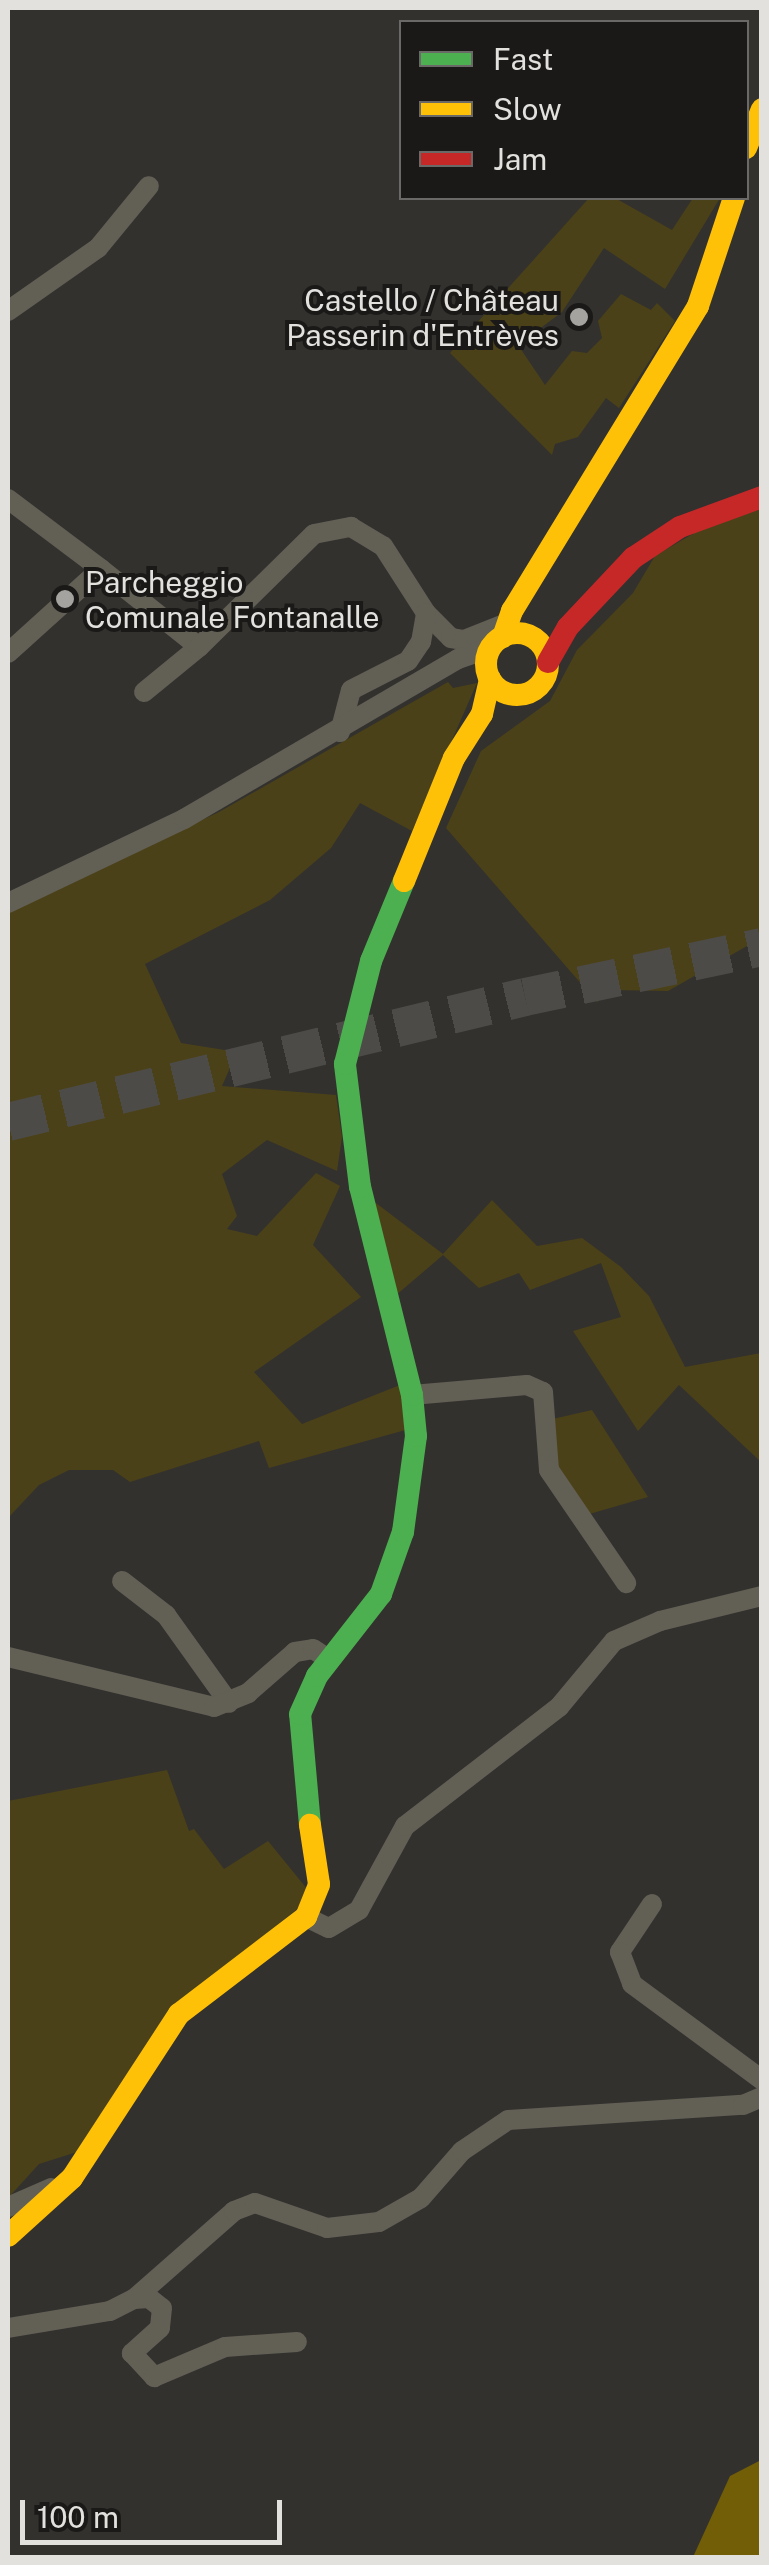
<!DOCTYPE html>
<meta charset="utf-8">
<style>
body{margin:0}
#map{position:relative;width:769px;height:2565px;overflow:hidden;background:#32312e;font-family:"Public Sans",sans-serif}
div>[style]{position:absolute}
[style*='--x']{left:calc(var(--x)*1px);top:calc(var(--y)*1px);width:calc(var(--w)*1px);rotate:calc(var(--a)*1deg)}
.green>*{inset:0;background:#4b4118}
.forest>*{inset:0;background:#725e07}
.highway-tunnel>*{height:38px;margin-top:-19px;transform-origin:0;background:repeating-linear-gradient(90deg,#4c4b48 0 38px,transparent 0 57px)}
.street>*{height:20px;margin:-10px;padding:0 10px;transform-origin:10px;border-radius:10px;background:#625f55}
.fast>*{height:22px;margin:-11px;padding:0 11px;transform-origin:11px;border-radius:11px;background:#4caf50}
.slow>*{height:22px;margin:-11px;padding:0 11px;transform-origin:11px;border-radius:11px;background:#ffc107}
.slow>.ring{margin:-11px;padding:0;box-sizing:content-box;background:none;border:22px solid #ffc107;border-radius:50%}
.jam>*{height:22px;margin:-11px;padding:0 11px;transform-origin:11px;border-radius:11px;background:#c62828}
.dots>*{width:28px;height:28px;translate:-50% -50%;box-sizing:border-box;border:5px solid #1a1918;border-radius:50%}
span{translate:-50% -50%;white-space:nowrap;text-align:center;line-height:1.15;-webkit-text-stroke:8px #1a1918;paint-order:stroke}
.poi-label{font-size:30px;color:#e2e1de}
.right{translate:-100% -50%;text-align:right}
.left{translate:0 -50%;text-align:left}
.frame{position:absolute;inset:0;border:10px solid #e2e1de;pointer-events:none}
.legend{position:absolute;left:399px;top:20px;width:350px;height:180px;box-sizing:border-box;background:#1a1918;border:2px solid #6a6967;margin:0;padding:12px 18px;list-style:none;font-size:30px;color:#e2e1de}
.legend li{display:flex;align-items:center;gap:20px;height:50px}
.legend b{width:50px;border:2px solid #6a6967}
.scale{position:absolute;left:20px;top:2500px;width:262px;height:45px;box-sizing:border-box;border:5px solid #e2e1de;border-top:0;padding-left:12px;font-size:30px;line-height:35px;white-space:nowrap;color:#e2e1de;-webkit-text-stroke:8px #1a1918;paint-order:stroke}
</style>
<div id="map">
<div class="green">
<div style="clip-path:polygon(589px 198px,615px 198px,672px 230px,693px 198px,720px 198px,665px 289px,604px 248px,562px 312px,518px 345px,545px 385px,572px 351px,587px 353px,602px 338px,598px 321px,621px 294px,651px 310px,657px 303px,675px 321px,619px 408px,606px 398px,578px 437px,555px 444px,552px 455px,450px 353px)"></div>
<div style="clip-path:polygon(761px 509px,761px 938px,668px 991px,611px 990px,597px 1002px,446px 828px,481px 751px,550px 701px,577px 650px,633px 593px,655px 556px,701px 529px)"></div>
<div style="clip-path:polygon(448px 682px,453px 688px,477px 683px,412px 831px,360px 803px,331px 848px,270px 900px,145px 964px,181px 1043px,237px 1052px,222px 1086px,336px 1095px,342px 1137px,337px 1171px,267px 1140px,222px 1174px,237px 1216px,227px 1229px,257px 1236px,316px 1173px,340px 1186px,313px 1245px,361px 1297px,254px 1372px,302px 1424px,400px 1385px,409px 1429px,269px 1468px,259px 1441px,130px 1482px,113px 1470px,69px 1470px,39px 1485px,8px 1518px,8px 911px,219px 812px)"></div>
<div style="clip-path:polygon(372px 1200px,443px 1254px,492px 1200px,537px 1246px,582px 1238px,621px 1267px,649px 1296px,685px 1367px,761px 1353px,761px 1462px,679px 1385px,638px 1431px,573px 1331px,621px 1317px,601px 1263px,530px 1290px,519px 1273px,479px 1288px,443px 1255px,395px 1296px)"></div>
<div style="clip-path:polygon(592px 1410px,648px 1497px,586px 1515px,553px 1463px,548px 1420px)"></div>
<div style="clip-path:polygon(167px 1770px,189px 1831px,194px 1829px,224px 1869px,268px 1841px,308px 1890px,301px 1906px,173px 2008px,80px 2151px,39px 2164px,8px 2198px,8px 1801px)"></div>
</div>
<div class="forest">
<div style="clip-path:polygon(761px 2460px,761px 2557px,693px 2557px,730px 2476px)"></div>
</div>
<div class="highway-tunnel">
<div style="--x:8;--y:1122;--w:532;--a:-13.59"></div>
<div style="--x:525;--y:997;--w:242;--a:-11.9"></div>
</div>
<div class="street">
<div style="--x:8;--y:311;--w:110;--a:-35"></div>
<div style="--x:98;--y:248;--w:80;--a:-50.6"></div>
<div style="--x:8;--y:499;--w:116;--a:37"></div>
<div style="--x:101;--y:569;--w:125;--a:137.9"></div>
<div style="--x:101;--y:569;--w:125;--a:38.5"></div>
<div style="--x:199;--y:647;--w:71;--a:140.7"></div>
<div style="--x:199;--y:647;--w:161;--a:-44.5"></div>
<div style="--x:314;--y:534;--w:38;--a:-11"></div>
<div style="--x:351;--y:527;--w:37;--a:31"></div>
<div style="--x:383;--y:546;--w:80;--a:57.3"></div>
<div style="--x:426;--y:613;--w:35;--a:45"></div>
<div style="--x:451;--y:638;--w:13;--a:9"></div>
<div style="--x:464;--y:640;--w:46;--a:-21.6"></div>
<div style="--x:340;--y:732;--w:43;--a:-75.3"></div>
<div style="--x:351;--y:690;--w:64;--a:-27"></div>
<div style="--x:408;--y:661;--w:23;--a:-56"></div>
<div style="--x:421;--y:642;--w:29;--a:-80"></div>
<div style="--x:8;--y:903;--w:195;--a:-25.5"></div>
<div style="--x:184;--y:819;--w:317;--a:-30.3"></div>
<div style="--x:458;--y:659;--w:36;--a:-19"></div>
<div style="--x:412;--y:1395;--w:115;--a:-5"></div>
<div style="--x:527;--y:1385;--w:17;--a:24"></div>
<div style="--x:543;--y:1392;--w:78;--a:85.6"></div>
<div style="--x:549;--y:1470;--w:137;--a:55.7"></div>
<div style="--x:122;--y:1581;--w:56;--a:37.7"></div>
<div style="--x:166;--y:1615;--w:108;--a:54.4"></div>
<div style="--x:8;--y:1657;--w:212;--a:13.6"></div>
<div style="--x:214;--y:1707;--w:37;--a:-22"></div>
<div style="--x:248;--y:1693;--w:62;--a:-41.1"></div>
<div style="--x:295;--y:1652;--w:18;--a:-9"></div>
<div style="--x:313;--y:1649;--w:20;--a:33"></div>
<div style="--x:652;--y:1904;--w:58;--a:123.7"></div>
<div style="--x:620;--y:1952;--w:34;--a:69"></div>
<div style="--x:632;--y:1984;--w:162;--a:36.4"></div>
<div style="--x:306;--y:1917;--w:25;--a:26"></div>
<div style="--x:329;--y:1928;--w:35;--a:-31"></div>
<div style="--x:359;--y:1910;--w:96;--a:-61.3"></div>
<div style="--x:405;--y:1826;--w:195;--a:-37.7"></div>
<div style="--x:559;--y:1707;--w:86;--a:-50.2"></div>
<div style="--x:614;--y:1641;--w:50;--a:-23.5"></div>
<div style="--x:660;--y:1621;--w:105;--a:-13.8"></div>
<div style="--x:8;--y:2207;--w:47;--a:-23.8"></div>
<div style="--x:134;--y:2299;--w:15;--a:-4"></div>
<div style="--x:149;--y:2298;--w:16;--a:38"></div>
<div style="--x:162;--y:2308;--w:20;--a:96"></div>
<div style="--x:160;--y:2328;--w:38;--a:138"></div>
<div style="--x:132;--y:2353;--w:33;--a:47"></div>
<div style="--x:154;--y:2377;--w:77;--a:-22.9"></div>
<div style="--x:225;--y:2347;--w:72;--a:-4"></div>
<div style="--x:8;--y:2328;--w:103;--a:-9.5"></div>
<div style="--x:110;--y:2311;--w:27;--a:-27"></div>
<div style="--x:134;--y:2299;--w:133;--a:-41.3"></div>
<div style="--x:234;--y:2211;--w:22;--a:-21"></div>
<div style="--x:255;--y:2203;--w:76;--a:19.1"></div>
<div style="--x:327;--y:2228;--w:52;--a:-6.6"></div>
<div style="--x:379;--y:2222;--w:48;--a:-29.7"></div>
<div style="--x:421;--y:2198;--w:62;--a:-48.9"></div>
<div style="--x:462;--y:2151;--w:55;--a:-34"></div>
<div style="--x:508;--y:2120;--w:235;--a:-3.7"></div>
<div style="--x:743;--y:2105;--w:21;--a:-23"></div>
</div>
<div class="fast">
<div style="--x:310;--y:1825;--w:111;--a:-95.1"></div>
<div style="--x:300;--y:1714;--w:42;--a:-65.9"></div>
<div style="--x:317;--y:1676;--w:104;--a:-52"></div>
<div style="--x:381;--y:1594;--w:66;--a:-70.5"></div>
<div style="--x:403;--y:1532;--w:97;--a:-82.3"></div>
<div style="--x:416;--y:1436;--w:41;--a:-95.6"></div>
<div style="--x:412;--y:1395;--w:214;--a:-104"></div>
<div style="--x:360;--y:1187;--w:124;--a:-97"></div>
<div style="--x:345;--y:1064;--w:106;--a:-75.8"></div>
<div style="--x:371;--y:961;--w:87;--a:-67.6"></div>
</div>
<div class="slow">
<div style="--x:746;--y:148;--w:42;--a:-67.7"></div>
<div class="ring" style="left:486px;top:633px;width:40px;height:40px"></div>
<div style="--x:503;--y:637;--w:28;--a:-71"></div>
<div style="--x:512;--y:611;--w:357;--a:-58.6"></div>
<div style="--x:698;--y:306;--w:114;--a:-71.6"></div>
<div style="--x:404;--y:881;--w:133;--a:-67.9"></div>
<div style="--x:454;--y:758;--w:52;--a:-57.5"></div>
<div style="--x:482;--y:714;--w:36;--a:-77"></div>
<div style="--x:8;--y:2236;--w:86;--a:-42.2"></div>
<div style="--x:72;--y:2178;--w:196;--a:-56.9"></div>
<div style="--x:179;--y:2014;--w:160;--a:-37.4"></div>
<div style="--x:306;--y:1917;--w:35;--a:-68"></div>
<div style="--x:319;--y:1884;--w:60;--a:-98.7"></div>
</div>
<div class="jam">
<div style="--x:548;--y:662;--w:40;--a:-60.3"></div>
<div style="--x:568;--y:627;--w:95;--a:-46.7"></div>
<div style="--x:633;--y:558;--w:56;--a:-33.4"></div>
<div style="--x:680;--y:527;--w:87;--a:-20.1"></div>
</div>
<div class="dots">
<div style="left:579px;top:317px;background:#a4a3a0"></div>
<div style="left:65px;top:599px;background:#a4a3a0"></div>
</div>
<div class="poi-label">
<span class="right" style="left:559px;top:317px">Castello / Château<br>Passerin d'Entrèves</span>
<span class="left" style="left:85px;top:599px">Parcheggio<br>Comunale Fontanalle</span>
</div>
<div class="frame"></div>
<ul class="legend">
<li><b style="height:12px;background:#4caf50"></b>Fast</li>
<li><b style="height:12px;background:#ffc107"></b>Slow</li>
<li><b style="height:12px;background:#c62828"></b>Jam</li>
</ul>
<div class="scale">100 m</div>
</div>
